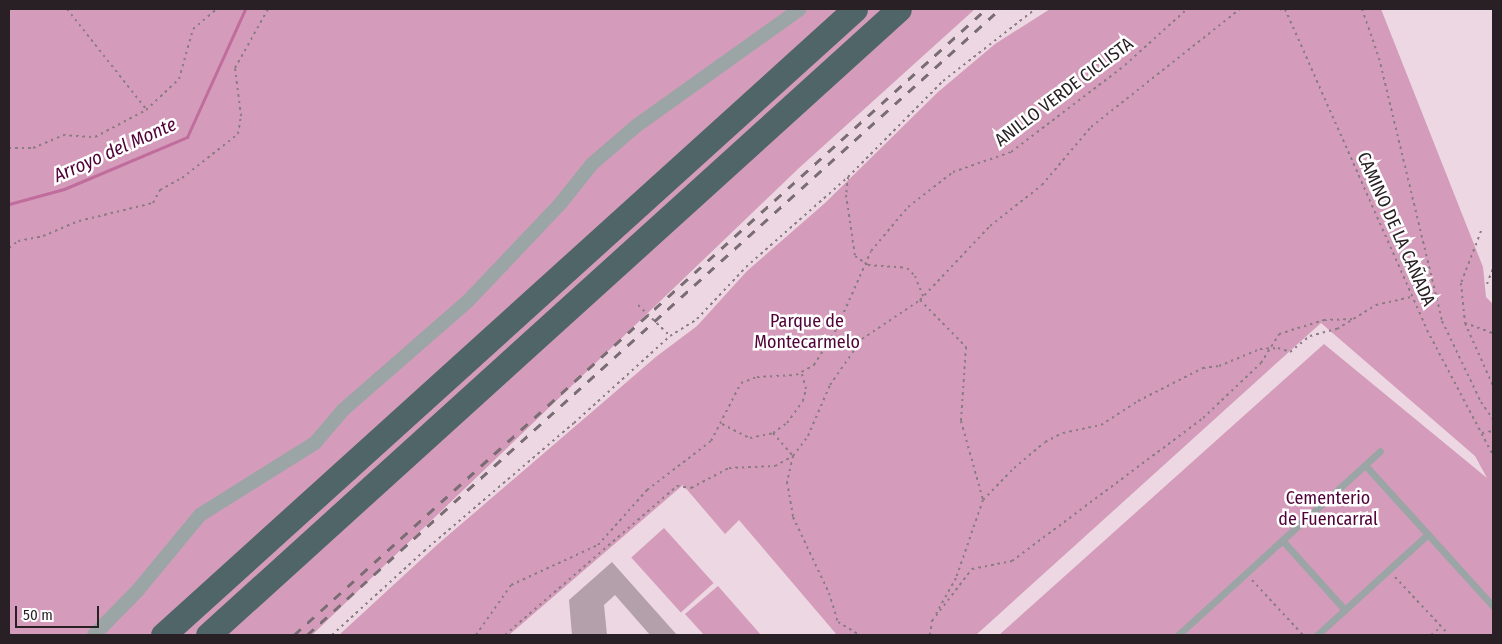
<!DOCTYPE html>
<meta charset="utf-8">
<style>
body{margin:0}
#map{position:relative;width:1502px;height:644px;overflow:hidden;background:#ecd7e2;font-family:"Fira Sans Condensed",sans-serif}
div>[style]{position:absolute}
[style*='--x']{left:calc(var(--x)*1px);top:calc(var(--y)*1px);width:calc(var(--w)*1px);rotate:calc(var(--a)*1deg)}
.green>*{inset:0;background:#d49cba;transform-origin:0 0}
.stream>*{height:3px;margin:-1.5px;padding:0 1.5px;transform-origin:1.5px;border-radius:1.5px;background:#c06d9d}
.building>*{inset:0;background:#b3a0aa}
.path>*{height:2px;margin-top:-1px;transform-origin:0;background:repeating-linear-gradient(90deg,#8a7c83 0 2.5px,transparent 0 6.5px)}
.lane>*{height:7px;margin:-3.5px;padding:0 3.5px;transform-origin:3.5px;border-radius:3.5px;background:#9ba5a6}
.street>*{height:14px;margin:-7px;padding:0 7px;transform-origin:7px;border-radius:7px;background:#9ba5a6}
.highway>*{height:25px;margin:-12.5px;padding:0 12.5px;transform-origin:12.5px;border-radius:12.5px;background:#4f6567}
.rail>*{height:3px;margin-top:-1.5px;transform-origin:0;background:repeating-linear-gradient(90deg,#7a6c73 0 9px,transparent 0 18px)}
span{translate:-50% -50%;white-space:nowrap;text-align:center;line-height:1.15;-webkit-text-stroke:5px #fff;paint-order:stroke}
.street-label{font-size:18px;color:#282024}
.park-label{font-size:18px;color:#500238}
.water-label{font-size:19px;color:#510238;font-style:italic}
.frame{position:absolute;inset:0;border:10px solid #282024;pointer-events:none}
.scale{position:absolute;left:15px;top:606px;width:84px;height:22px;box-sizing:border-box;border:2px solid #282024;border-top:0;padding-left:6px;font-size:15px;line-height:18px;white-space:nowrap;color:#282024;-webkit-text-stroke:4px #fff;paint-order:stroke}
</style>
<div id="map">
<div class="green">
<div style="clip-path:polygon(9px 9px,975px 9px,799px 168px,312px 635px,9px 635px)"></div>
<div style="clip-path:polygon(1050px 9px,1381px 9px,1483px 267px,1486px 297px,1493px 304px,1493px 635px,999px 635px,1324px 344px,1487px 478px,1475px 456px,1321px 323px,976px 635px,837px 635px,739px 520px,725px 534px,683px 485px,509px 635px,339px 635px,438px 544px,657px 356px,697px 326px,747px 271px,825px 203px,938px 92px,995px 44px)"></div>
<div style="left:664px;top:528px;width:74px;height:44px;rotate:48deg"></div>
<div style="clip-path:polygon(718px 586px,761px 635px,704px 635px,685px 614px)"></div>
</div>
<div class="stream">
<div style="--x:9;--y:204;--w:57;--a:-15.3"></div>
<div style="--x:64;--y:189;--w:134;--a:-22.9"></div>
<div style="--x:187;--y:137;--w:141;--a:-65.6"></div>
</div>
<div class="building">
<div style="clip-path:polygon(612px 562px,677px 635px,650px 635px,615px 595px,604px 605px,607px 635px,572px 635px,569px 600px)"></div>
</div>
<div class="path">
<div style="--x:67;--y:9;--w:127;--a:51.7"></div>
<div style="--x:1279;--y:9;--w:7;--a:16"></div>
<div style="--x:1285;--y:9;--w:351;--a:66.1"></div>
<div style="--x:1427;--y:330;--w:141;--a:62.2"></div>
<div style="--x:1362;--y:9;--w:52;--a:70.9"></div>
<div style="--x:1379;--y:58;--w:270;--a:76.5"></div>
<div style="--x:1442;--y:321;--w:90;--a:64.3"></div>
<div style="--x:1481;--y:402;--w:21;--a:55"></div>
<div style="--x:9;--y:148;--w:24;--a:0"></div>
<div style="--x:33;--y:148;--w:33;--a:-23"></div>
<div style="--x:63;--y:135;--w:32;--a:4"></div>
<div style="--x:95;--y:137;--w:58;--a:-27.9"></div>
<div style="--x:146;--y:110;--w:45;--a:-43.2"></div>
<div style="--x:179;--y:79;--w:52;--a:-74.4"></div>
<div style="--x:193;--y:29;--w:31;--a:-40"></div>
<div style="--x:848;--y:177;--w:18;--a:96"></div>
<div style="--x:846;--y:195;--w:62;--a:81.6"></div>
<div style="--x:855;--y:256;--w:16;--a:35"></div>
<div style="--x:868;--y:265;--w:39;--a:4"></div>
<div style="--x:907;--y:268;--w:11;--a:45"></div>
<div style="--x:915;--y:276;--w:22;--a:68"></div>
<div style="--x:1481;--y:231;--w:56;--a:111"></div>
<div style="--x:1461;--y:283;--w:40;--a:84.3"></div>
<div style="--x:1465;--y:323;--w:69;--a:66"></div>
<div style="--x:9;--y:248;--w:11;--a:-38"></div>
<div style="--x:18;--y:241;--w:25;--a:-11"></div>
<div style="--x:43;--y:236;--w:39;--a:-23"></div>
<div style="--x:79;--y:221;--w:76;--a:-13.7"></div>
<div style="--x:153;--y:203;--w:15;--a:-62"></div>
<div style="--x:160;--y:190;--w:25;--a:-29"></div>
<div style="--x:182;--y:178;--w:71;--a:-38.2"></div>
<div style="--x:238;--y:134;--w:18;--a:-81"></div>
<div style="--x:241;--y:116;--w:48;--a:-97.1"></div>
<div style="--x:235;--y:68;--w:68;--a:-60.8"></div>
<div style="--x:1487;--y:284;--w:17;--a:-69"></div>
<div style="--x:920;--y:300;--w:66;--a:45.6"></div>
<div style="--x:966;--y:347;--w:74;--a:93.9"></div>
<div style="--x:961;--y:421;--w:82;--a:74.4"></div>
<div style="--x:983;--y:500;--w:83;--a:109.1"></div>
<div style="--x:956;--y:578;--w:41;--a:119.1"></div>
<div style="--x:638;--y:305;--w:45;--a:44.1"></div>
<div style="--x:1465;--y:323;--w:30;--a:20"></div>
<div style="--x:722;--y:424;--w:31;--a:27"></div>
<div style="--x:750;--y:438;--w:24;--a:-12"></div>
<div style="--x:773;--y:433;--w:30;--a:49"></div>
<div style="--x:793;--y:456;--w:27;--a:103"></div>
<div style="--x:787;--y:482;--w:36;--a:80"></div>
<div style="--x:793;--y:517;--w:84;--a:64.7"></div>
<div style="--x:829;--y:593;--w:30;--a:73"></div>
<div style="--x:838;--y:622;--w:26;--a:31"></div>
<div style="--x:773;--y:433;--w:17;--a:-36"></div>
<div style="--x:787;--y:423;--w:27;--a:-54"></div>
<div style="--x:803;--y:401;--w:12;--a:-76"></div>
<div style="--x:806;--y:389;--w:16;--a:-105"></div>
<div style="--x:1482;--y:433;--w:11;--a:-10"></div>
<div style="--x:983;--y:500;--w:45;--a:-45.9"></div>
<div style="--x:1014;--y:468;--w:40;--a:-40"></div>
<div style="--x:1045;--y:442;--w:20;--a:-27"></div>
<div style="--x:1063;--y:433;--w:39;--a:-12"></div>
<div style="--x:1101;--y:425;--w:44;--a:-33"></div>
<div style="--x:1138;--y:401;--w:73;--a:-26.9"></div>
<div style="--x:1203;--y:368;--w:16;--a:-7"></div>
<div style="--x:1219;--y:366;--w:44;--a:-22.5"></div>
<div style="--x:1260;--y:349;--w:18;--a:-3"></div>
<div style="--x:1278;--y:348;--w:13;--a:18"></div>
<div style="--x:1290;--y:352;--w:26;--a:-39"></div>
<div style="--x:1310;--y:336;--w:28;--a:-15"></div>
<div style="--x:1337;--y:329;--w:46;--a:-31.6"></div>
<div style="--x:1376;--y:305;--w:37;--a:-13"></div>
<div style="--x:1395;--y:577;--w:79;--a:47"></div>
<div style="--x:1252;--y:580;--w:75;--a:47.2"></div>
<div style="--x:932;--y:621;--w:66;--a:-52.4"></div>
<div style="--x:972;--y:569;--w:41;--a:-11.3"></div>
<div style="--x:1012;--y:561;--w:239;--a:-36.8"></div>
<div style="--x:1203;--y:418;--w:80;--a:-43.5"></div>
<div style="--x:1261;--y:363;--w:34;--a:-58"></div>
<div style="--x:1279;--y:334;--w:47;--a:-17.3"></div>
<div style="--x:1324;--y:320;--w:32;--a:-2"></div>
<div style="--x:9;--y:634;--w:2;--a:27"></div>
<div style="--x:332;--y:635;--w:125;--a:-42.4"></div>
<div style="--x:424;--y:551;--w:197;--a:-40.5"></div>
<div style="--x:574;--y:423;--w:130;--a:-42.2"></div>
<div style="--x:670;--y:336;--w:32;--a:-32"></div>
<div style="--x:697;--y:319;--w:71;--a:-46.7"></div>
<div style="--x:746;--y:267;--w:136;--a:-41.4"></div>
<div style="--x:848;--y:177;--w:135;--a:-45.3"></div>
<div style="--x:943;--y:81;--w:117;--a:-38"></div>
<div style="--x:476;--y:635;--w:61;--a:-55"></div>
<div style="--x:511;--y:585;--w:96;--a:-24.7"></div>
<div style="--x:598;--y:545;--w:74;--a:-48.3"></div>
<div style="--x:647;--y:490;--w:81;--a:-37.4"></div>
<div style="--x:711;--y:441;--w:65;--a:-62.7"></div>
<div style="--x:741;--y:383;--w:17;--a:-21"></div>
<div style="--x:757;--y:377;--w:39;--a:-3"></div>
<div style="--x:796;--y:375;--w:21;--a:-29"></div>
<div style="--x:814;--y:365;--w:41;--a:-57.8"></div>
<div style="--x:836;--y:330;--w:86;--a:-66.1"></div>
<div style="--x:871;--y:251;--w:57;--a:-49.9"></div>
<div style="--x:908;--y:207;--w:57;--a:-37.9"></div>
<div style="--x:953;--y:172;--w:61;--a:-19"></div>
<div style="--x:1011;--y:152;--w:143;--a:-37.3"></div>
<div style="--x:1125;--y:65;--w:84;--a:-42.1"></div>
<div style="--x:505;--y:635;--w:228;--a:-40.9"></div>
<div style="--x:677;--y:486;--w:14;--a:8"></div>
<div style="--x:691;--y:488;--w:43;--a:-27.8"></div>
<div style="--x:729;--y:468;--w:46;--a:-2.5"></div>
<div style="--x:775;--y:466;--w:21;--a:-29"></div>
<div style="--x:793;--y:456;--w:25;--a:-53"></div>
<div style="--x:808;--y:436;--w:56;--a:-66.7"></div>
<div style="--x:830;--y:385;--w:56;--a:-55.2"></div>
<div style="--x:862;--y:339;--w:70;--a:-33.9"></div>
<div style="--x:920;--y:300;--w:102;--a:-46.6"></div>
<div style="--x:990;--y:226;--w:66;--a:-38.3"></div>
<div style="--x:1042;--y:185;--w:76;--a:-49.8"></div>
<div style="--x:1091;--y:127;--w:190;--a:-38.4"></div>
<div style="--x:930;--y:635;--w:15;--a:-82"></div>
<div style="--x:1431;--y:635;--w:13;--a:-39"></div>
</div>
<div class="lane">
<div style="--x:1365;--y:465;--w:190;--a:47.8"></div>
<div style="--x:1282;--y:540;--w:94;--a:48"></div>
<div style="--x:1178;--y:635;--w:273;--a:-42.3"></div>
<div style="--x:1317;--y:635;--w:150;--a:-42.3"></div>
</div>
<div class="street">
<div style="--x:94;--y:635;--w:63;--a:-45.6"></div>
<div style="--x:138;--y:590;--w:97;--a:-50.4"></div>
<div style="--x:200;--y:515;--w:136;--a:-32.1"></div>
<div style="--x:315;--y:443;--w:43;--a:-49.7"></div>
<div style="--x:343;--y:410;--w:166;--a:-41.1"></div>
<div style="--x:468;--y:301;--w:134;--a:-46.5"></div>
<div style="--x:560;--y:204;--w:51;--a:-51.3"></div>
<div style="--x:592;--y:164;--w:58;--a:-40.8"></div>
<div style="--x:636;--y:126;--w:201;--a:-35.5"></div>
</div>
<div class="highway">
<div style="--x:163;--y:635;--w:933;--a:-42.13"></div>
<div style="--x:208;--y:635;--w:932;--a:-42.17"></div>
</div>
<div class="rail">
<div style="--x:294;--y:635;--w:933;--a:-42.13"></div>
<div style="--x:307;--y:635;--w:934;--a:-42.09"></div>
</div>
<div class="street-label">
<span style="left:1064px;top:92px;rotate:-37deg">ANILLO VERDE CICLISTA</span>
<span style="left:1396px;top:229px;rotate:66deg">CAMINO DE LA CAÑADA</span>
</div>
<div class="park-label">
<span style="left:807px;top:332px">Parque de<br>Montecarmelo</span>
<span style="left:1328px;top:509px">Cementerio<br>de Fuencarral</span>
</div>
<div class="water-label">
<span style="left:115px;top:150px;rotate:-24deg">Arroyo del Monte</span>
</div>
<div class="frame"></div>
<div class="scale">50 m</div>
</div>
